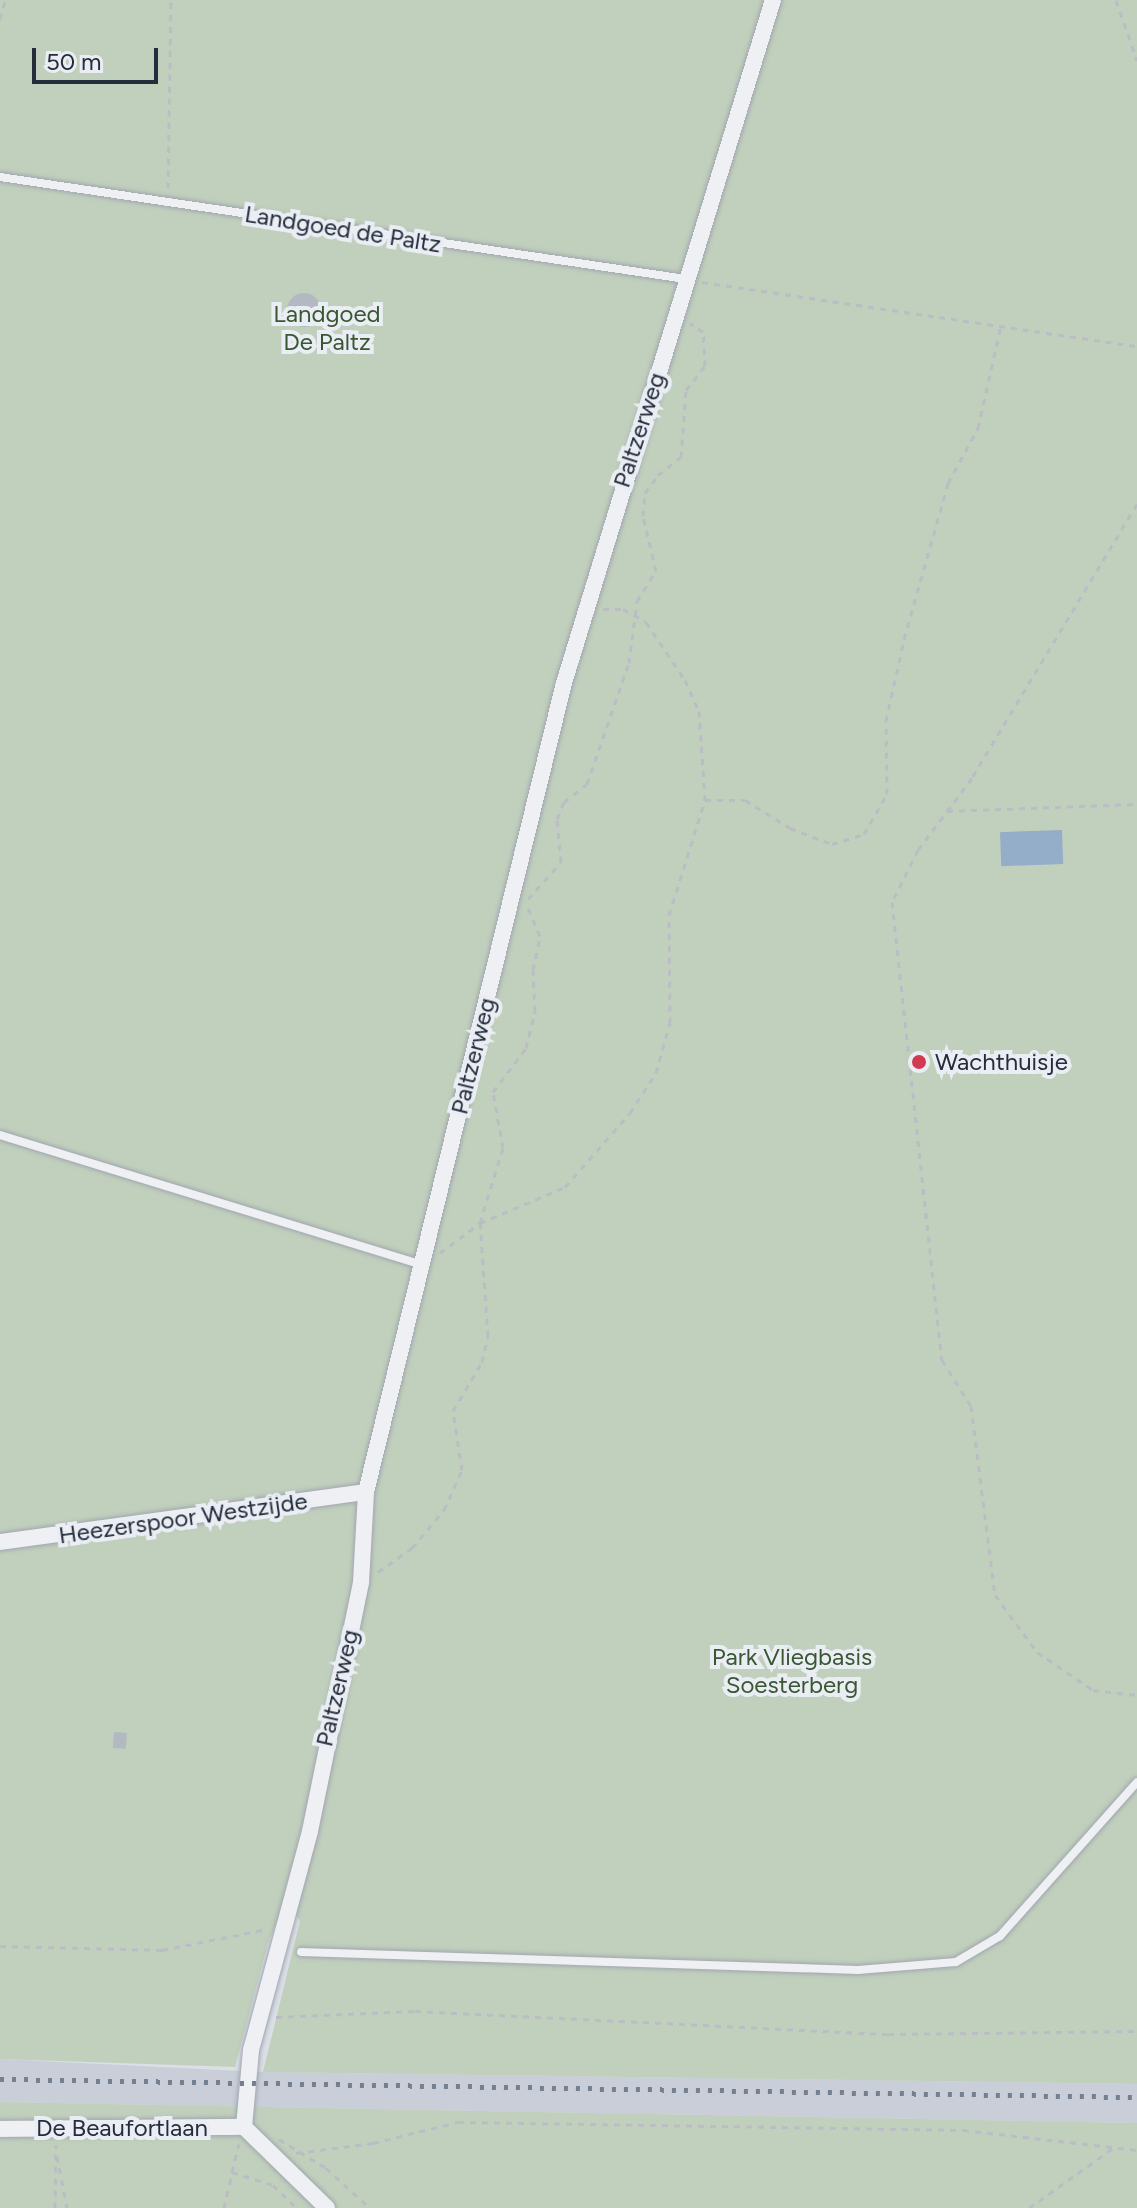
<!DOCTYPE html>
<style>
body{margin:0}
#map{position:relative;width:1137px;height:2208px;overflow:hidden;background:#dbdfe6;font-family:Figtree,sans-serif}
div>[style]{position:absolute}
[style*='--x']{left:calc(var(--x)*1px);top:calc(var(--y)*1px);width:calc(var(--w)*1px);rotate:calc(var(--a)*1deg)}
.built>*{inset:0;background:#c9ced8}
.green>*{inset:0;background:#c1d0bc}
.water>*{inset:0;background:#94adc8;transform-origin:0 0}
.building>*{inset:0;background:#b2b9c3;transform-origin:0 0}
.round{border-radius:50%}
.path>*{height:3px;margin-top:-1.5px;transform-origin:0;background:repeating-linear-gradient(90deg,#babdc4 0 6px,transparent 0 12px)}
.roads{filter:drop-shadow(0 0 2px #a1a6b0) drop-shadow(0 0 2px #a1a6b0)}
.service>*{height:8px;margin:-4px;padding:0 4px;transform-origin:4px;border-radius:4px;background:#eef0f4}
.minor>*{height:16px;margin:-8px;padding:0 8px;transform-origin:8px;border-radius:8px;background:#eef0f4}
.rail>*{height:5px;margin-top:-2.5px;transform-origin:0;background:repeating-linear-gradient(90deg,#747f90 0 4px,transparent 0 12px)}
.dots>*{width:22px;height:22px;translate:-50% -50%;box-sizing:border-box;border:4px solid #eaeef4;border-radius:50%}
span{translate:-50% -50%;white-space:nowrap;text-align:center;line-height:1.15;-webkit-text-stroke:8px #eaeef4;paint-order:stroke}
.street-label{font-size:24px;color:#252d3c}
.park-label{font-size:24px;color:#395832}
.poi-label{font-size:24px;color:#252d3c}
.left{translate:0 -50%;text-align:left}
.scale{position:absolute;left:32px;top:48px;width:126px;height:36px;box-sizing:border-box;border:4px solid #252d3c;border-top:0;padding-left:10px;font-size:24px;line-height:28px;white-space:nowrap;color:#252d3c;-webkit-text-stroke:6px #eaeef4;paint-order:stroke}
</style>
<div id="map">
<div class="built">
<div style="clip-path:polygon(0 2059px,263px 2072px,1137px 2084px,1137px 2123px,0 2102px)"></div>
</div>
<div class="green">
<div style="clip-path:polygon(0 0,1137px 0,1137px 2084px,263px 2072px,300px 1921px,286px 1900px,268px 1943px,235px 2067px,0 2059px)"></div>
<div style="clip-path:polygon(0 2102px,1137px 2123px,1137px 2208px,0 2208px)"></div>
</div>
<div class="water">
<div style="left:1062px;top:830px;width:34px;height:62px;rotate:88deg"></div>
</div>
<div class="building">
<div class="round" style="left:287px;top:293px;width:34px;height:34px"></div>
<div style="left:114px;top:1732px;width:13px;height:16px;rotate:4deg"></div>
</div>
<div class="path">
<div style="--x:1116;--y:0;--w:64;--a:70.7"></div>
<div style="--x:0;--y:19;--w:20;--a:-75"></div>
<div style="--x:168;--y:188;--w:188;--a:-89.1"></div>
<div style="--x:702;--y:282;--w:440;--a:8.4"></div>
<div style="--x:1137;--y:504;--w:320;--a:121.1"></div>
<div style="--x:972;--y:778;--w:90;--a:126.9"></div>
<div style="--x:918;--y:850;--w:58;--a:116.6"></div>
<div style="--x:892;--y:902;--w:461;--a:83.8"></div>
<div style="--x:942;--y:1360;--w:54;--a:57.8"></div>
<div style="--x:971;--y:1406;--w:191;--a:82.8"></div>
<div style="--x:995;--y:1595;--w:71;--a:53.6"></div>
<div style="--x:1037;--y:1652;--w:68;--a:34.2"></div>
<div style="--x:1093;--y:1690;--w:44;--a:6.5"></div>
<div style="--x:603;--y:609;--w:20;--a:0"></div>
<div style="--x:623;--y:609;--w:26;--a:29"></div>
<div style="--x:646;--y:622;--w:70;--a:56.1"></div>
<div style="--x:685;--y:680;--w:34;--a:66"></div>
<div style="--x:699;--y:711;--w:89;--a:86.1"></div>
<div style="--x:947;--y:811;--w:190;--a:-2.1"></div>
<div style="--x:528;--y:899;--w:50;--a:-48.3"></div>
<div style="--x:561;--y:862;--w:43;--a:-95.3"></div>
<div style="--x:557;--y:819;--w:18;--a:-68"></div>
<div style="--x:564;--y:802;--w:29;--a:-38"></div>
<div style="--x:587;--y:784;--w:128;--a:-70.9"></div>
<div style="--x:629;--y:663;--w:63;--a:-82.6"></div>
<div style="--x:637;--y:601;--w:36;--a:-58"></div>
<div style="--x:656;--y:571;--w:57;--a:-103.3"></div>
<div style="--x:643;--y:516;--w:23;--a:-85"></div>
<div style="--x:645;--y:493;--w:22;--a:-54"></div>
<div style="--x:658;--y:475;--w:29;--a:-38"></div>
<div style="--x:681;--y:457;--w:67;--a:-85.7"></div>
<div style="--x:686;--y:390;--w:31;--a:-52"></div>
<div style="--x:705;--y:366;--w:34;--a:-93"></div>
<div style="--x:703;--y:332;--w:16;--a:-145"></div>
<div style="--x:440;--y:1253;--w:50;--a:-36.9"></div>
<div style="--x:480;--y:1223;--w:92;--a:-23"></div>
<div style="--x:565;--y:1187;--w:98;--a:-48.7"></div>
<div style="--x:630;--y:1113;--w:48;--a:-57"></div>
<div style="--x:656;--y:1073;--w:52;--a:-74.4"></div>
<div style="--x:670;--y:1023;--w:108;--a:-90.5"></div>
<div style="--x:669;--y:915;--w:121;--a:-72.6"></div>
<div style="--x:705;--y:800;--w:40;--a:0"></div>
<div style="--x:745;--y:800;--w:53;--a:31.9"></div>
<div style="--x:790;--y:828;--w:45;--a:20.9"></div>
<div style="--x:832;--y:844;--w:34;--a:-17"></div>
<div style="--x:864;--y:834;--w:46;--a:-60.1"></div>
<div style="--x:887;--y:794;--w:73;--a:-90.8"></div>
<div style="--x:886;--y:721;--w:84;--a:-77.6"></div>
<div style="--x:904;--y:639;--w:162;--a:-74.2"></div>
<div style="--x:948;--y:483;--w:63;--a:-61.4"></div>
<div style="--x:978;--y:428;--w:105;--a:-77.3"></div>
<div style="--x:378;--y:1572;--w:42;--a:-35.2"></div>
<div style="--x:412;--y:1548;--w:50;--a:-49.9"></div>
<div style="--x:444;--y:1510;--w:44;--a:-65.8"></div>
<div style="--x:462;--y:1470;--w:60;--a:-98.7"></div>
<div style="--x:453;--y:1411;--w:57;--a:-59.4"></div>
<div style="--x:482;--y:1362;--w:27;--a:-77"></div>
<div style="--x:488;--y:1336;--w:113;--a:-94"></div>
<div style="--x:480;--y:1223;--w:78;--a:-73"></div>
<div style="--x:503;--y:1148;--w:57;--a:-100.1"></div>
<div style="--x:493;--y:1092;--w:55;--a:-53.1"></div>
<div style="--x:526;--y:1048;--w:38;--a:-76"></div>
<div style="--x:535;--y:1011;--w:41;--a:-92.8"></div>
<div style="--x:533;--y:970;--w:35;--a:-78"></div>
<div style="--x:540;--y:936;--w:33;--a:-113"></div>
<div style="--x:0;--y:1946;--w:162;--a:1.4"></div>
<div style="--x:162;--y:1950;--w:107;--a:-11.3"></div>
<div style="--x:276;--y:2017;--w:139;--a:-2.5"></div>
<div style="--x:415;--y:2011;--w:474;--a:2.8"></div>
<div style="--x:888;--y:2034;--w:249;--a:-0.7"></div>
<div style="--x:279;--y:2139;--w:55;--a:31.7"></div>
<div style="--x:326;--y:2168;--w:59;--a:42.3"></div>
<div style="--x:296;--y:2153;--w:78;--a:-7.4"></div>
<div style="--x:373;--y:2143;--w:88;--a:-13.9"></div>
<div style="--x:458;--y:2122;--w:505;--a:0.91"></div>
<div style="--x:963;--y:2130;--w:175;--a:6.6"></div>
<div style="--x:57;--y:2156;--w:53;--a:79.1"></div>
<div style="--x:232;--y:2172;--w:29;--a:-76"></div>
<div style="--x:55;--y:2208;--w:63;--a:-89.1"></div>
<div style="--x:224;--y:2208;--w:37;--a:-77"></div>
<div style="--x:232;--y:2172;--w:43;--a:17.6"></div>
<div style="--x:273;--y:2185;--w:33;--a:44"></div>
<div style="--x:1029;--y:2208;--w:103;--a:-35.5"></div>
</div>
<div class="roads">
<div class="service">
<div style="--x:0;--y:177;--w:694;--a:8.46"></div>
<div style="--x:0;--y:1135;--w:442;--a:17.1"></div>
<div style="--x:301;--y:1952;--w:557;--a:1.85"></div>
<div style="--x:858;--y:1970;--w:98;--a:-4.7"></div>
<div style="--x:956;--y:1962;--w:51;--a:-30.6"></div>
<div style="--x:1000;--y:1936;--w:206;--a:-48.3"></div>
</div>
<div class="minor">
<div style="--x:0;--y:1542;--w:369;--a:-7.8"></div>
<div style="--x:244;--y:2127;--w:77;--a:-84.8"></div>
<div style="--x:251;--y:2050;--w:227;--a:-74.9"></div>
<div style="--x:310;--y:1831;--w:254;--a:-78.4"></div>
<div style="--x:361;--y:1582;--w:90;--a:-86.8"></div>
<div style="--x:366;--y:1492;--w:833;--a:-76.25"></div>
<div style="--x:564;--y:683;--w:714;--a:-72.99"></div>
<div style="--x:244;--y:2127;--w:116;--a:44.3"></div>
<div style="--x:0;--y:2129;--w:244;--a:-0.5"></div>
</div>
</div>
<div class="rail">
<div style="--x:0;--y:2079;--w:1137;--a:0.91"></div>
</div>
<div class="dots">
<div style="left:919px;top:1062px;background:#d13a51"></div>
</div>
<div class="street-label">
<span style="left:343px;top:229px;rotate:9deg">Landgoed de Paltz</span>
<span style="left:639px;top:430px;rotate:-72deg">Paltzerweg</span>
<span style="left:473px;top:1056px;rotate:-76deg">Paltzerweg</span>
<span style="left:183px;top:1518px;rotate:-8deg">Heezerspoor Westzijde</span>
<span style="left:337px;top:1688px;rotate:-77deg">Paltzerweg</span>
<span style="left:122px;top:2128px">De Beaufortlaan</span>
</div>
<div class="park-label">
<span style="left:327px;top:328px">Landgoed<br>De Paltz</span>
<span style="left:792px;top:1671px">Park Vliegbasis<br>Soesterberg</span>
</div>
<div class="poi-label">
<span class="left" style="left:935px;top:1062px">Wachthuisje</span>
</div>
<div class="scale">50 m</div>
</div>
